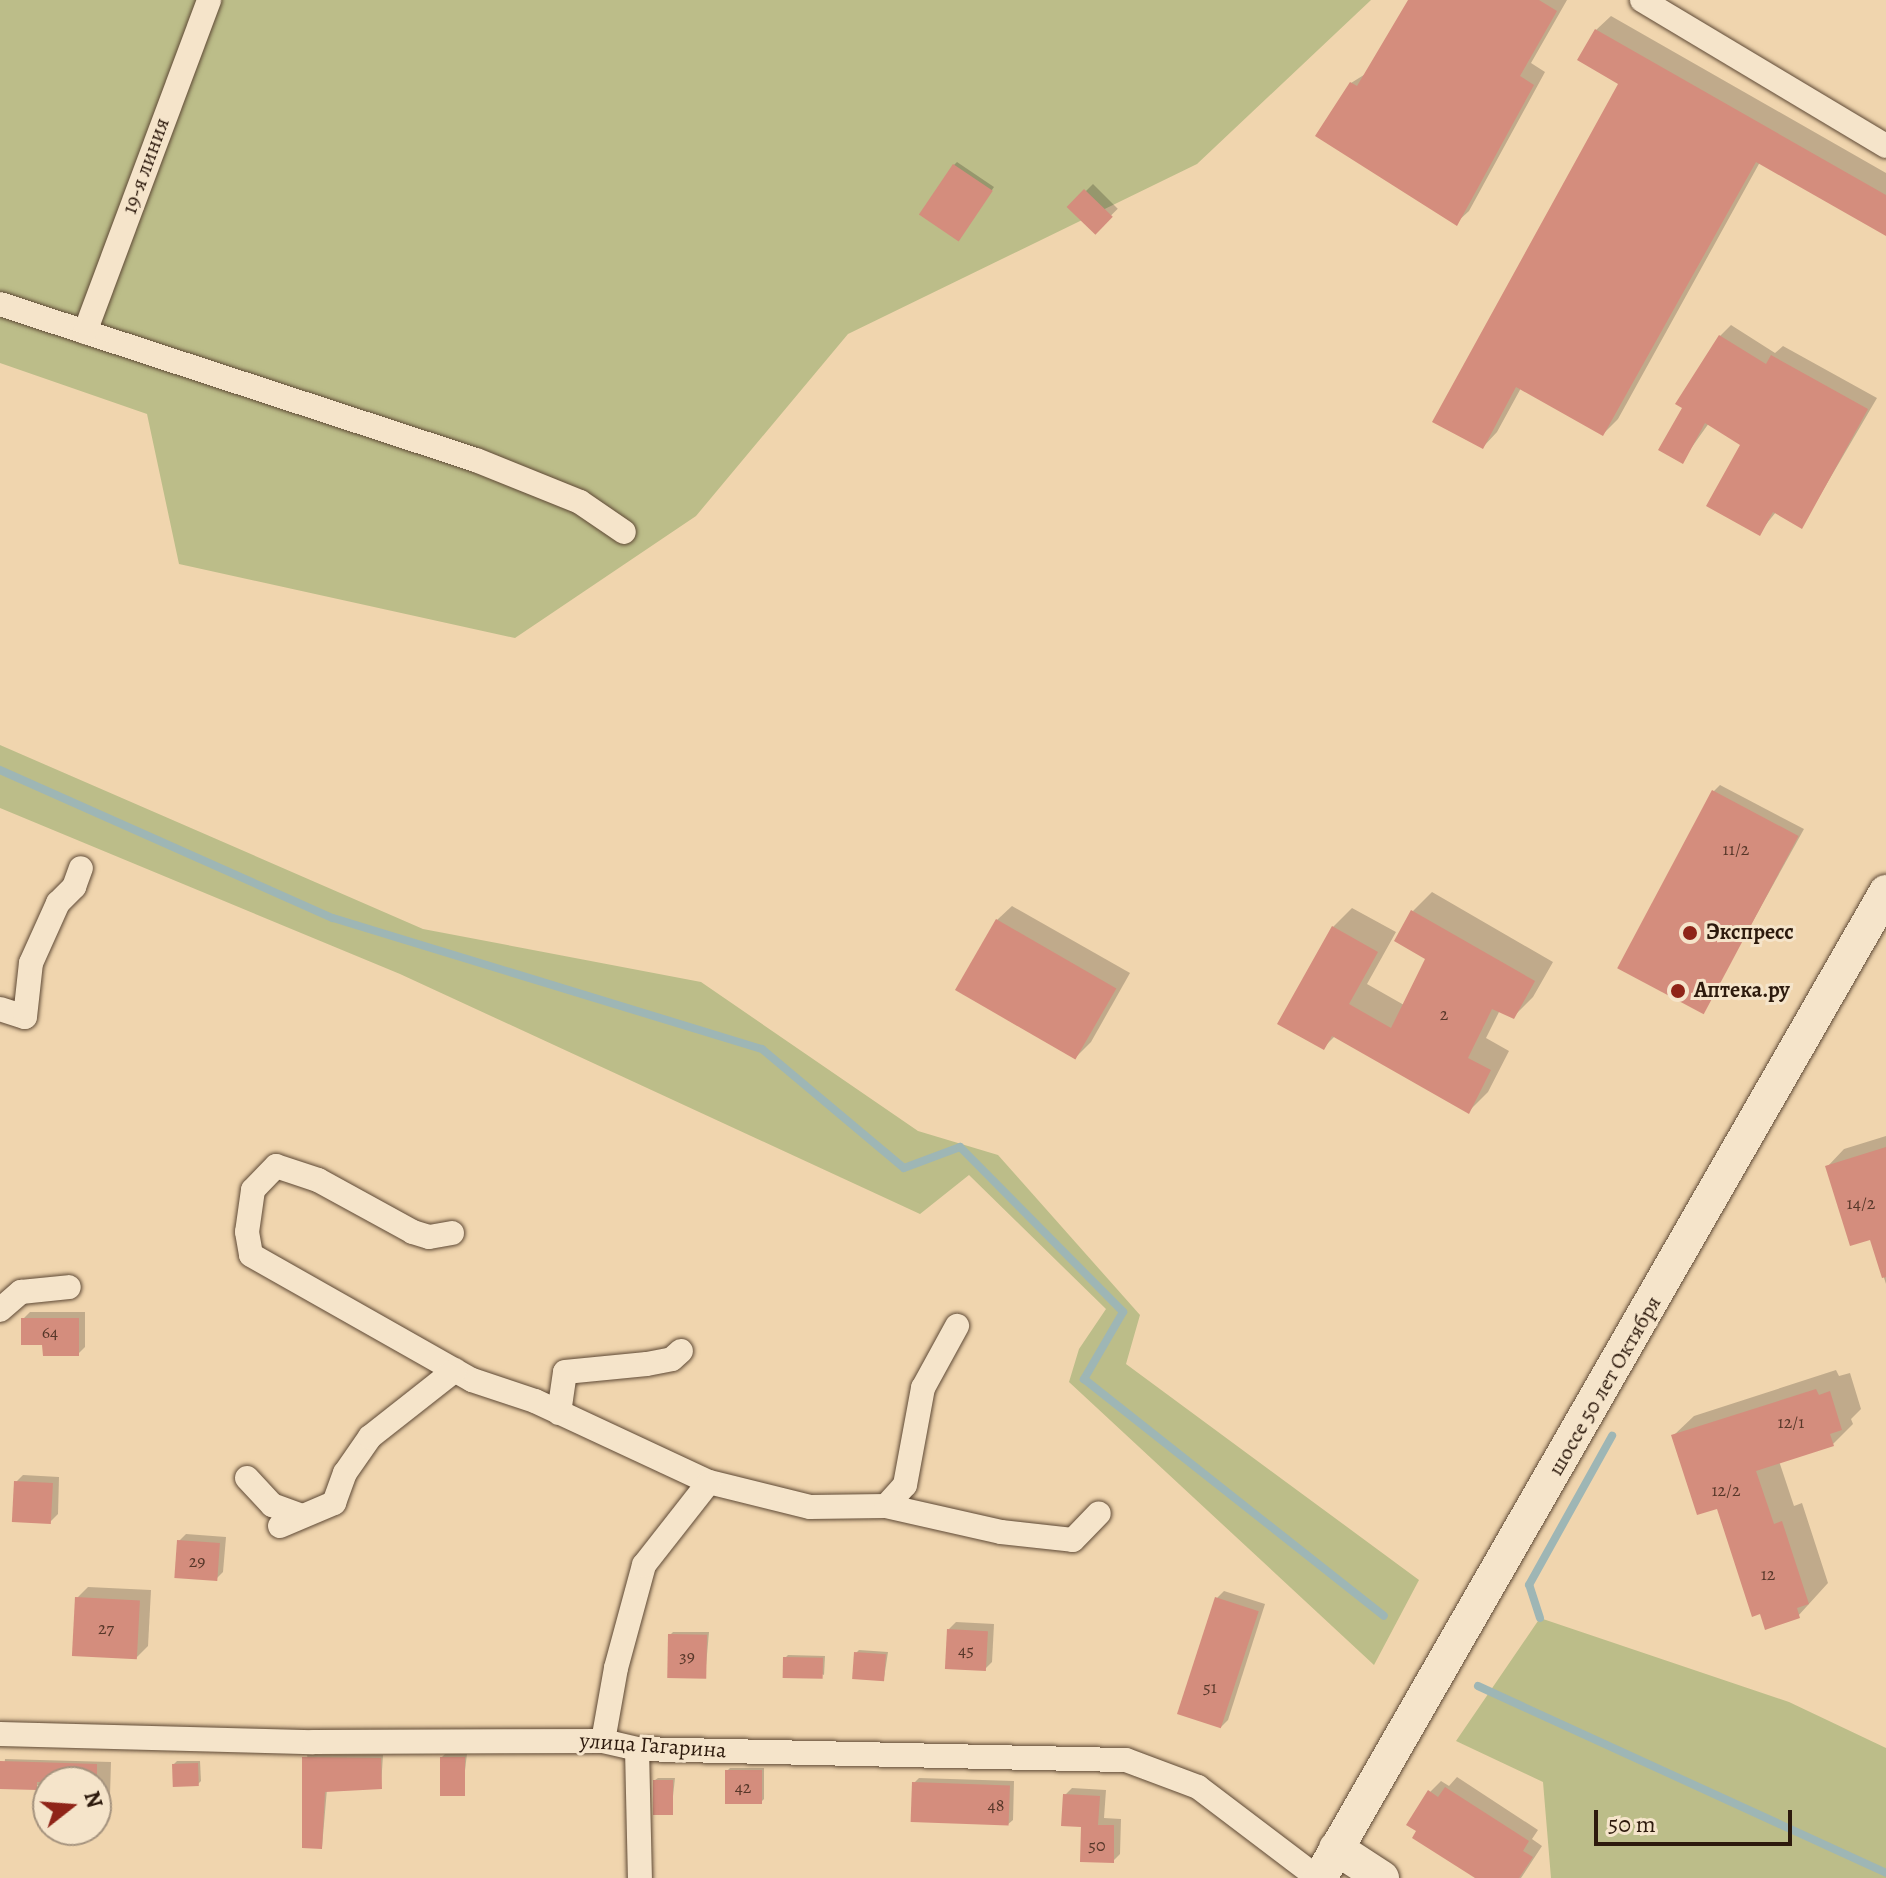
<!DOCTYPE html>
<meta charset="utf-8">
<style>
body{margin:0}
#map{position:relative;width:1886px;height:1878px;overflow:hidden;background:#f0d5ae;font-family:Alegreya,serif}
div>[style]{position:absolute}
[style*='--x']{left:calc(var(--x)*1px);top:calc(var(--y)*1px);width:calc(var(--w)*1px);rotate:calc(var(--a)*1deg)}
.green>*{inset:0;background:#bcbd89}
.shadow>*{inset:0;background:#0003;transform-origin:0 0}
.stream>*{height:8px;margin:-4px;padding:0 4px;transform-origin:4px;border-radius:4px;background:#9eb6b5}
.building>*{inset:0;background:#d48d7d;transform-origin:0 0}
.roads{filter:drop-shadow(0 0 2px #5e4935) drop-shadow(0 0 2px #5e4935)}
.street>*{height:24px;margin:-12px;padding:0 12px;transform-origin:12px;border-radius:12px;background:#f5e4ca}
.secondary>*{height:34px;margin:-17px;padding:0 17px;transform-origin:17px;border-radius:17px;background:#f5e4ca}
.dots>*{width:22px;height:22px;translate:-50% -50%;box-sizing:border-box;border:4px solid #f5e4ca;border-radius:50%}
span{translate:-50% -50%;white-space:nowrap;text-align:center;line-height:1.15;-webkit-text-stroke:6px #f5e4ca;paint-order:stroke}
.number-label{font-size:18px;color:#573729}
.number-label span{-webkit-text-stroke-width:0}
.street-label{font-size:22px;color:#2d1a0d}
.poi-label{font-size:22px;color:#2d1a0d;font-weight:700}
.left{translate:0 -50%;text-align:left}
.north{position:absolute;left:32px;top:1766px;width:80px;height:80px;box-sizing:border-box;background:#f5e4ca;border:2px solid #a5937e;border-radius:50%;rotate:73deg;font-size:22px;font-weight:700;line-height:32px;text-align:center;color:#2d1a0d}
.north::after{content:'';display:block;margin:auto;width:28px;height:36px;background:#8f2418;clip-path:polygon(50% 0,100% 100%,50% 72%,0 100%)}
.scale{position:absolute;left:1594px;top:1810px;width:198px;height:36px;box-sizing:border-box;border:4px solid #2d1a0d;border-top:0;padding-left:10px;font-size:24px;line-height:28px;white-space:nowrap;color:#2d1a0d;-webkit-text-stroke:6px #f5e4ca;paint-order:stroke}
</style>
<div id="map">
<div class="green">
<div style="clip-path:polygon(0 0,1371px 0,1197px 164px,848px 334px,696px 516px,515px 638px,179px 564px,147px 414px,0 363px)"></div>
<div style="clip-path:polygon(0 745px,423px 929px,701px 982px,918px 1131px,998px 1155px,1140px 1315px,1126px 1364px,1419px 1580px,1374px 1665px,1069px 1382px,1079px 1349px,1106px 1309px,969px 1175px,920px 1214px,400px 974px,0 808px)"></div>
<div style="clip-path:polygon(1540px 1618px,1789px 1702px,1886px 1748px,1886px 1878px,1551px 1878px,1543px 1782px,1456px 1741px)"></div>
</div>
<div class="shadow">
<div style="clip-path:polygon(1414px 0,1567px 0,1531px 63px,1545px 72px,1469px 211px,1456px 223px,1351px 83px,1367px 73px)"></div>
<div style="clip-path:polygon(1611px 16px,1886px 173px,1886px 234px,1760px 162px,1618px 419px,1603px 434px,1521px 388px,1497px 432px,1483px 447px,1620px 83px,1596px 30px)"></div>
<div style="clip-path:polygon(957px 162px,994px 187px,961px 236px,954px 165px)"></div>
<div style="left:1093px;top:184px;width:35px;height:33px;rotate:45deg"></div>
<div style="clip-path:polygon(1731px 325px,1775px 353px,1783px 346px,1877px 398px,1802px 526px,1776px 512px,1759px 533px,1742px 444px,1709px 423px,1682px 461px,1720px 336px)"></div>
<div style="clip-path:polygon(1720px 785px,1804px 829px,1703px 1011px,1713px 792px)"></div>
<div style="clip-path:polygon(1432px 892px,1553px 962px,1533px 997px,1514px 1016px,1500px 1010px,1486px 1038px,1509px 1051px,1488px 1092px,1469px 1111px,1335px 1036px,1324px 1047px,1333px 927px,1352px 908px,1396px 932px,1367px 984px,1404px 1005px,1427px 959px,1413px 911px)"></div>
<div style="clip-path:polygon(1012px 906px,1130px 973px,1091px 1042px,1076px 1057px,997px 920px)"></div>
<div style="clip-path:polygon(1886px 1136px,1886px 1284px,1871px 1237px,1827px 1167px,1844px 1149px)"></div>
<div style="clip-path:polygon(30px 1312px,85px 1312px,85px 1347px,78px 1354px,44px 1343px,23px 1319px)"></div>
<div style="clip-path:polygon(1836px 1370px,1839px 1376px,1850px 1373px,1861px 1409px,1851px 1419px,1853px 1424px,1833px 1444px,1779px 1461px,1794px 1506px,1802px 1503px,1828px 1583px,1798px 1616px,1674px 1435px,1694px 1416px)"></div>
<div style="clip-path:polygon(23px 1475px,59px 1477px,58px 1514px,51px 1521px,16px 1482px)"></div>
<div style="clip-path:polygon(186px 1534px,226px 1537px,223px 1572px,216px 1579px,179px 1541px)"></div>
<div style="clip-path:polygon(88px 1587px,151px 1590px,148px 1646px,137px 1657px,77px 1598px)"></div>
<div style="clip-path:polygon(1224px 1591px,1265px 1604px,1228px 1720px,1221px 1727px,1217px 1598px)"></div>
<div style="clip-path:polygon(956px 1622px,994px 1624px,992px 1662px,985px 1669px,949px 1629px)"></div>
<div style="clip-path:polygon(673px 1632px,709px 1632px,705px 1677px,670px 1635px)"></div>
<div style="clip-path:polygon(859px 1650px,888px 1652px,884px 1678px,856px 1653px)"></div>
<div style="clip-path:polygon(788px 1655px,825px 1656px,824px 1675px,785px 1658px)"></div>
<div style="clip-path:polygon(445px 1754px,467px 1754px,462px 1795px,442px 1757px)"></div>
<div style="clip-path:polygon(307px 1755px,383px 1755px,381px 1787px,327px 1789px,322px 1847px)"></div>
<div style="clip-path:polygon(5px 1759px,111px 1762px,110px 1796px,96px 1799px,96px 1782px,2px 1787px)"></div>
<div style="clip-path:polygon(177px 1761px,200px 1761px,201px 1781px,198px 1784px,174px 1764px)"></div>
<div style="clip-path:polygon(730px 1768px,764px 1768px,764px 1799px,761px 1802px,727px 1771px)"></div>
<div style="clip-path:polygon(1457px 1777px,1538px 1830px,1532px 1839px,1542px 1846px,1521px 1878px,1479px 1878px,1430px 1792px,1441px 1781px,1449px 1786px)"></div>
<div style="clip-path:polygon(658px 1778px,675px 1778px,671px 1814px,655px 1780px)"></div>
<div style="clip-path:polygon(919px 1778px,1014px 1781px,1013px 1820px,1007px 1825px,914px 1783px)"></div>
<div style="clip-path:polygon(1072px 1788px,1106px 1790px,1104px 1818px,1121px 1819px,1120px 1854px,1113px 1861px,1065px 1795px)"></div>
</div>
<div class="stream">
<div style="--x:0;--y:770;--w:364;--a:24"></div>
<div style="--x:333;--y:918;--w:449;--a:17"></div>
<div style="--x:762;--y:1049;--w:185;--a:40"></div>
<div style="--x:904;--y:1168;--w:60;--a:-20.6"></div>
<div style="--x:960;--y:1147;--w:232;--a:45.3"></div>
<div style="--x:1123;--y:1312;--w:78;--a:120.2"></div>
<div style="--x:1084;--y:1379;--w:382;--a:38.3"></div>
<div style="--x:1540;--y:1618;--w:35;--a:-108"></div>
<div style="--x:1529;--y:1585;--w:171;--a:-60.9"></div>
<div style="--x:1478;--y:1686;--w:449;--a:24.6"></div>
</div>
<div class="building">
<div style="clip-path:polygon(1408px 0,1539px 0,1557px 11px,1520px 76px,1534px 85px,1457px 226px,1315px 136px,1350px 82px,1357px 86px)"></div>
<div style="clip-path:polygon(1595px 29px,1886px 195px,1886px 236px,1756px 162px,1603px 436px,1516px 387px,1483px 449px,1432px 422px,1618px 84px,1577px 60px)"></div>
<div style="left:953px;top:164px;width:48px;height:61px;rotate:34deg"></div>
<div style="left:1084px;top:189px;width:40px;height:25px;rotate:44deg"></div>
<div style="clip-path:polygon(1719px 335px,1766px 364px,1771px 355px,1868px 409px,1802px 529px,1773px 512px,1760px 536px,1706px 506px,1740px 445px,1705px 423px,1683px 464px,1658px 450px,1682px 408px,1675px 404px)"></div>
<div style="left:1712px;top:790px;width:98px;height:202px;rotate:28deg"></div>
<div style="clip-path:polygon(1411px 910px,1535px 981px,1514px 1019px,1492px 1009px,1468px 1058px,1491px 1070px,1469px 1114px,1332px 1036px,1324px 1050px,1277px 1024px,1332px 926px,1378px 952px,1349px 1004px,1391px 1028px,1425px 959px,1394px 941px)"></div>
<div style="left:996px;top:919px;width:139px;height:82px;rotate:30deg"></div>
<div style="clip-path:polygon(1886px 1147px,1886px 1277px,1882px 1278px,1870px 1240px,1850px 1246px,1825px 1166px)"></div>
<div style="clip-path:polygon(21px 1318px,79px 1318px,79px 1356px,43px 1356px,42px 1345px,21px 1345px)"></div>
<div style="clip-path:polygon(1816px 1389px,1819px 1395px,1830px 1391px,1842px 1430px,1830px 1434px,1834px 1446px,1756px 1471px,1774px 1524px,1782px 1521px,1809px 1604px,1797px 1608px,1800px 1618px,1765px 1630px,1760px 1614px,1752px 1617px,1717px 1509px,1697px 1515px,1671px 1435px)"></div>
<div style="left:14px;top:1481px;width:39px;height:41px;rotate:3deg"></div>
<div style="left:177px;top:1540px;width:43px;height:38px;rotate:4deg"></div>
<div style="left:75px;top:1597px;width:65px;height:59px;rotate:3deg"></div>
<div style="left:1215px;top:1597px;width:46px;height:123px;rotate:18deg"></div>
<div style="left:947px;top:1629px;width:41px;height:40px;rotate:3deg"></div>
<div style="left:668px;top:1634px;width:39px;height:44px;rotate:1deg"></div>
<div style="left:854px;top:1652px;width:32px;height:27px;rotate:4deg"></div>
<div style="left:783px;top:1657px;width:40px;height:21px;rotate:1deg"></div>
<div style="clip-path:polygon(302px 1757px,381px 1758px,382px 1789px,325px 1792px,322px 1849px,302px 1848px)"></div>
<div style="left:440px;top:1757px;width:25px;height:39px"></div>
<div style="clip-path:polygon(0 1761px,97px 1764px,97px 1782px,37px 1782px,37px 1790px,0 1789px)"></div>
<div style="left:198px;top:1763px;width:23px;height:26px;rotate:88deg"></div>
<div style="left:725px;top:1770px;width:37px;height:34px"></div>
<div style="left:653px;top:1780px;width:20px;height:35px"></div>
<div style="left:912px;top:1782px;width:98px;height:40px;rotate:2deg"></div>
<div style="clip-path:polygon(1445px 1787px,1529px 1841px,1523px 1851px,1533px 1857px,1519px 1878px,1475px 1878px,1412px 1838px,1416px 1831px,1406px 1825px,1428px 1790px,1438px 1797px)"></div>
<div style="clip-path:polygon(1063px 1794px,1100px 1796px,1098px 1825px,1114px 1825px,1114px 1863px,1080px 1862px,1081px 1827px,1061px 1826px)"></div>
</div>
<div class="roads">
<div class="street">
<div style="--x:1642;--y:0;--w:284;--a:30.9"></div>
<div style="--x:0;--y:304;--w:501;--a:18.15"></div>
<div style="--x:476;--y:460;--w:112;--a:22"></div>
<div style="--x:580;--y:502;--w:53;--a:34.3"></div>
<div style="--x:85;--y:332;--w:354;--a:-69.5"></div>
<div style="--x:0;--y:1009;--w:26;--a:18"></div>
<div style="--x:25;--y:1017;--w:54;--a:-83.7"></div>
<div style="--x:31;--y:963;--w:66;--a:-65.8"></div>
<div style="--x:58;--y:903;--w:23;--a:-45"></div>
<div style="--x:74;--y:887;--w:20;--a:-70"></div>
<div style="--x:452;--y:1233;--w:23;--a:170"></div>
<div style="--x:429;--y:1237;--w:17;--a:-163"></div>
<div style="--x:413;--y:1232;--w:108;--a:-151.3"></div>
<div style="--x:318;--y:1180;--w:44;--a:-161.6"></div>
<div style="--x:276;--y:1166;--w:33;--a:134"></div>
<div style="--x:253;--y:1190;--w:42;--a:98.1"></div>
<div style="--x:247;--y:1232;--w:23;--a:80"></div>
<div style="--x:251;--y:1255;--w:254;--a:29.5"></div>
<div style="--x:472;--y:1380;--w:66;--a:18.4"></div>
<div style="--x:535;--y:1401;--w:192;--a:25"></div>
<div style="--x:709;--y:1482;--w:104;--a:13.9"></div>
<div style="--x:810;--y:1507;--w:76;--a:-0.8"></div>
<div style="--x:886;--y:1506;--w:118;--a:12.7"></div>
<div style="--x:1001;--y:1532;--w:72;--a:6.3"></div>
<div style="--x:1073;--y:1540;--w:37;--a:-46"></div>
<div style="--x:0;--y:1310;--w:28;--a:-41"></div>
<div style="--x:21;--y:1292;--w:48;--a:-5.9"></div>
<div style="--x:559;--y:1413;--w:41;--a:-81.7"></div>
<div style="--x:565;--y:1372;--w:82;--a:-5.6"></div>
<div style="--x:647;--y:1364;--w:25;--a:-11"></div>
<div style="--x:672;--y:1359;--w:12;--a:-42"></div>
<div style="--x:247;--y:1478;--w:37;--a:47"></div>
<div style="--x:272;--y:1505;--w:32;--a:20"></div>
<div style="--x:886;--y:1506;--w:28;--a:-48"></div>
<div style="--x:905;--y:1485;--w:99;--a:-79.5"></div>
<div style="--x:923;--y:1388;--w:71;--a:-61.3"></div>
<div style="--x:280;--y:1526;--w:59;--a:-23.1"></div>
<div style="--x:334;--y:1503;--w:32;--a:-70"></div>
<div style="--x:345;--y:1473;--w:44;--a:-55.2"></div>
<div style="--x:370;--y:1437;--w:108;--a:-38.2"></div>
<div style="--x:0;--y:1734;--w:313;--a:1.5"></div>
<div style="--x:313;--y:1742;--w:290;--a:-0.2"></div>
<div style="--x:603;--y:1741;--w:35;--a:13"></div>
<div style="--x:637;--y:1749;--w:489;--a:1.3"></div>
<div style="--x:1126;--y:1760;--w:77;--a:20.6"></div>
<div style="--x:1198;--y:1787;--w:151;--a:37.2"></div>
<div style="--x:603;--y:1741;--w:74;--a:-79.9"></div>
<div style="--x:616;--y:1668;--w:107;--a:-74.8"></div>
<div style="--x:644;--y:1565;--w:105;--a:-51.9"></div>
<div style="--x:637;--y:1749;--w:129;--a:88.7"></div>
</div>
<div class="secondary">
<div style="--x:1336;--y:1848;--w:55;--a:33.1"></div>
<div style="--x:1320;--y:1878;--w:1137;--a:-60.14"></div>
</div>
</div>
<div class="dots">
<div style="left:1690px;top:933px;background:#8f2418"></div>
<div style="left:1678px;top:991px;background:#8f2418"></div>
</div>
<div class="number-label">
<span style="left:1736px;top:849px">11/2</span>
<span style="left:1444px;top:1014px">2</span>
<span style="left:1861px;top:1203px">14/2</span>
<span style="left:50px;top:1332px">64</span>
<span style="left:1791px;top:1422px">12/1</span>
<span style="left:1726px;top:1490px">12/2</span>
<span style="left:197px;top:1561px">29</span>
<span style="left:1768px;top:1574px">12</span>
<span style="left:106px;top:1628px">27</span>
<span style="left:966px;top:1650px">45</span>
<span style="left:687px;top:1656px">39</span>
<span style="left:1210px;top:1687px">51</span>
<span style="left:743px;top:1787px">42</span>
<span style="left:996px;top:1805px">48</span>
<span style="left:1097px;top:1845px">50</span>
</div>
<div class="street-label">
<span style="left:146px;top:166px;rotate:-70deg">19-я линия</span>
<span style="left:1605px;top:1386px;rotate:-60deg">шоссе 50 лет Октября</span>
<span style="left:653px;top:1746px;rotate:4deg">улица Гагарина</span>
</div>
<div class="poi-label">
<span class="left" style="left:1706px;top:933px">Экспресс</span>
<span class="left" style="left:1694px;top:991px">Аптека.ру</span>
</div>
<div class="north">N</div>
<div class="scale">50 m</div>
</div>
